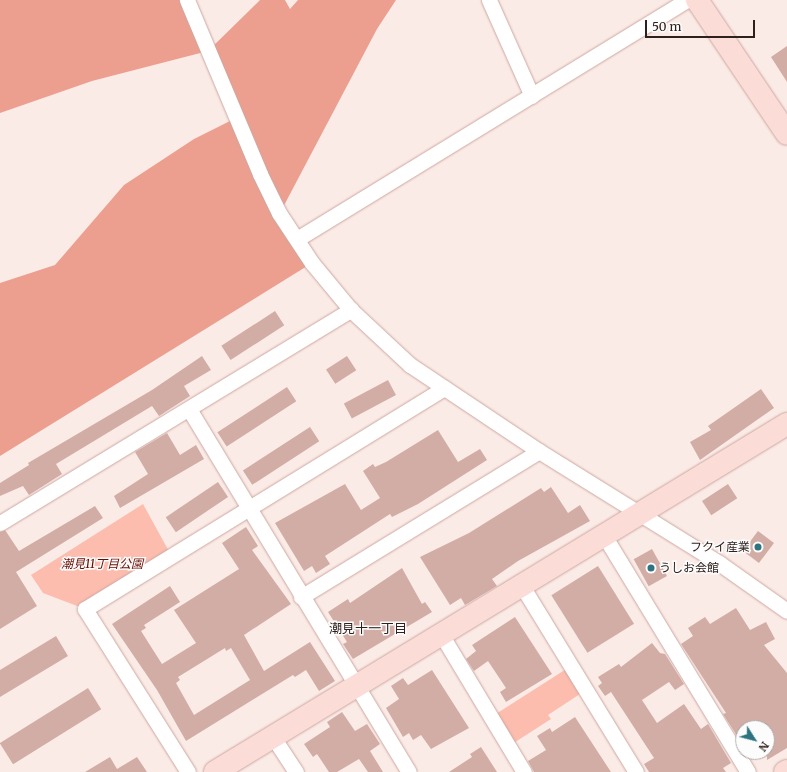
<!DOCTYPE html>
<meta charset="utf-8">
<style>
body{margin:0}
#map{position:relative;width:787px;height:772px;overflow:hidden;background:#fbebe7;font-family:Merriweather,"Noto Sans JP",serif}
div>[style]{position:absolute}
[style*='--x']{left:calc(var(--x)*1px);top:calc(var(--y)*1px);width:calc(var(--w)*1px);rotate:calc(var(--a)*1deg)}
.green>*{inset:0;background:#fcbdaf}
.forest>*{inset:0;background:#ed9f8f}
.building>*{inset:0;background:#d2ada5;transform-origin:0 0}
.roads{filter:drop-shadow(0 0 1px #cda8a0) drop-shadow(0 0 1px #cda8a0)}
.street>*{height:15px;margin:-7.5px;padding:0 7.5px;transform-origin:7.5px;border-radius:7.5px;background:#fff}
.secondary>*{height:22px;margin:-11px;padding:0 11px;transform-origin:11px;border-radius:11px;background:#fbdcd6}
.dots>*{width:11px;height:11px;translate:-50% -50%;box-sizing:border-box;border:2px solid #fcfcfc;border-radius:50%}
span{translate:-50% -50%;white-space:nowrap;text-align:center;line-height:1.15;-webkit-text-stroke:3px #fcfcfc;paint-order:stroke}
.poi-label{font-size:12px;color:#2e201d}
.right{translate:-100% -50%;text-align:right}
.left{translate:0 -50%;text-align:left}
.park-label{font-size:12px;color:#690c00;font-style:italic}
.neighbourhood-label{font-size:13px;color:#2e201d}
.north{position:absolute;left:735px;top:720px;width:40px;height:40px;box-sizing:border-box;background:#fcfcfc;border:1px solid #aaa4a3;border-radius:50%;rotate:126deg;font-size:11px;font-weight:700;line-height:16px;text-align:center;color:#2e201d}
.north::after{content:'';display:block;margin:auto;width:14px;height:18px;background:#2d7380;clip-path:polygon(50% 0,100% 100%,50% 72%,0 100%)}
.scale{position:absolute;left:645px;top:20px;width:110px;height:18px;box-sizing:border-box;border:2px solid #2e201d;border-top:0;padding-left:5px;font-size:12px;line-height:14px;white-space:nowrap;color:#2e201d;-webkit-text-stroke:3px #fcfcfc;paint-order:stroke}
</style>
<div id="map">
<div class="green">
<div style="clip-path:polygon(143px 504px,171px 555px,85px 609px,43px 593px,31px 575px)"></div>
<div style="clip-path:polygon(571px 666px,586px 690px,548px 715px,551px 719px,509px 746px,491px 717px)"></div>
</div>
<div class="forest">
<div style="clip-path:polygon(0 0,187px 0,208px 51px,260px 0,285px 0,290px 9px,298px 0,396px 0,377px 29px,280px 213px,312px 263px,0 456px,0 283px,55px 265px,124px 185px,194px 139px,236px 118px,208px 51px,92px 81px,0 113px)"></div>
</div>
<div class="building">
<div style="clip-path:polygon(787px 46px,787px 82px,771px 57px)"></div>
<div style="left:275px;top:311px;width:17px;height:64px;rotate:57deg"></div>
<div style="clip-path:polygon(202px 356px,211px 370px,184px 386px,190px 396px,159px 416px,152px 406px,56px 464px,62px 474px,29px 495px,23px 486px,0 496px,0 483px,29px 465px,28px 463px,152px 390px)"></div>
<div style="left:347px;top:356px;width:17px;height:25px;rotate:57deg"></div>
<div style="left:388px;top:380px;width:17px;height:50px;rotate:62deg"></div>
<div style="left:287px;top:387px;width:17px;height:83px;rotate:57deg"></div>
<div style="clip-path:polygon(761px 389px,774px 408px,700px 460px,690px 442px,711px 430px,708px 426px)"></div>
<div style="left:310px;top:427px;width:17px;height:80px;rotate:57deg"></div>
<div style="clip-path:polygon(438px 430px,458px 462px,480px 449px,487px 460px,418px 504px,392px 517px,390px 514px,325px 556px,330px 564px,316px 573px,312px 566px,304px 571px,275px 523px,345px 484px,361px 510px,380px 498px,363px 471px,373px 464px,375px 467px,386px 462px)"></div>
<div style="clip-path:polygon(167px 433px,180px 455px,196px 445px,204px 459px,120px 508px,114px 496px,148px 474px,135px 452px)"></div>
<div style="left:218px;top:482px;width:18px;height:63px;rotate:56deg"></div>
<div style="left:728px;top:484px;width:17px;height:31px;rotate:57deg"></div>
<div style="clip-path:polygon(551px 487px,568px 513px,580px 505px,590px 521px,518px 561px,492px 579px,497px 586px,465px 605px,461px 598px,450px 605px,420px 557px,469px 533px,541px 488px,544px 492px)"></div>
<div style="clip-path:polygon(95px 506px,103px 518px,16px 572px,37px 606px,0 629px,0 532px,5px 530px,19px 551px)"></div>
<div style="clip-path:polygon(evenodd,246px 527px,258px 546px,252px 550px,291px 604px,244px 635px,264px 671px,310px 642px,335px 681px,319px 691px,306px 670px,295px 677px,293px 675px,186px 741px,157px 690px,112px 624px,170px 586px,180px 602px,144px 625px,146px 628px,141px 631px,162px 664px,196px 643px,174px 610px,239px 569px,222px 543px,246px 527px,225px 648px,226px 651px,231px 648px,250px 680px,194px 715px,176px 683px,180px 680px,178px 677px,225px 648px)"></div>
<div style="left:758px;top:531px;width:20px;height:25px;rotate:37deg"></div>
<div style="left:652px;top:549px;width:31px;height:21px;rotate:61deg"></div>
<div style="left:598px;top:566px;width:68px;height:55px;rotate:58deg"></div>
<div style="clip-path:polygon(402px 568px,422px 604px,425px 602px,432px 612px,353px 659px,343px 644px,347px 642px,328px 612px,348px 599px,350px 603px)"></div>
<div style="clip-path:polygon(736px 608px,750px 630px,766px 622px,775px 639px,764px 645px,787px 673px,787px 748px,767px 760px,767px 728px,743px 728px,741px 742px,723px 714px,726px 713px,681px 644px,693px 636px,688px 628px,705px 617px,710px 624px)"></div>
<div style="clip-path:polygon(515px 617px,552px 674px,506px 702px,500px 692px,506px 688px,488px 661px,474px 671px,466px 659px,476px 651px,472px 645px)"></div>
<div style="clip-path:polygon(56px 636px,68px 656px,0 697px,0 670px)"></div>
<div style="clip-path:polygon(652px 643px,660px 653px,665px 654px,684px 684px,675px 690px,669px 682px,642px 700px,657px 723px,684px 704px,701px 729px,708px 724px,731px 763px,723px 768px,726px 772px,649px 772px,644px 764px,654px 758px,611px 692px,605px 696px,598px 686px,602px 683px,598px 677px,619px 664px,621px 667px)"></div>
<div style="clip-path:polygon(432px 670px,469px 728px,431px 749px,421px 735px,413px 740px,409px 733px,403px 737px,386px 708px,399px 699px,391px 686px,403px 678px,408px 685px)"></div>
<div style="left:88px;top:688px;width:25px;height:104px;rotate:58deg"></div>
<div style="clip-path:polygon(342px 712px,355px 731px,367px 724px,380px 744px,370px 751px,383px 772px,368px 772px,359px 759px,337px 772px,329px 772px,317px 754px,313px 757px,304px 744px,330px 727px,327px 722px)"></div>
<div style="clip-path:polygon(575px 717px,611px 772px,534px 772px,528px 761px,546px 750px,537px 736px,550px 728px,552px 732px)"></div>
<div style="clip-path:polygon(481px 747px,497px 772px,449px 772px,472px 757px,470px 754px)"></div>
<div style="clip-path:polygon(110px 757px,117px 769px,137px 757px,147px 772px,85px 772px)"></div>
</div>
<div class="roads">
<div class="street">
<div style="--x:187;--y:0;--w:189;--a:67.2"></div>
<div style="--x:260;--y:174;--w:43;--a:64"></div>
<div style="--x:279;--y:213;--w:60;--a:56.6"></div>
<div style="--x:312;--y:263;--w:61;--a:50.3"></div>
<div style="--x:351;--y:310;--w:81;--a:43"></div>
<div style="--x:410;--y:365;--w:155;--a:33.7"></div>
<div style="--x:539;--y:451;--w:212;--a:31.9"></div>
<div style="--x:719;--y:563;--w:83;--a:35.2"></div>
<div style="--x:489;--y:0;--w:105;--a:65.9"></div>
<div style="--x:297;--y:239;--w:457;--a:-31.5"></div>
<div style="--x:189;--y:409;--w:424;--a:58.8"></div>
<div style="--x:0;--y:523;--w:411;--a:-31.3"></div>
<div style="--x:605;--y:537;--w:275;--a:58.7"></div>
<div style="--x:522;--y:586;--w:218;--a:58.5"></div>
<div style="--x:301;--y:597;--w:279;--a:-31.5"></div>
<div style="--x:441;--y:634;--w:161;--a:59"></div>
<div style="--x:273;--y:737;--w:42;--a:56.7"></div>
<div style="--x:188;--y:772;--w:193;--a:-122.3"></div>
<div style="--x:85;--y:609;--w:422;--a:-31.6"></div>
</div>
<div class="secondary">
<div style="--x:697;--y:0;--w:161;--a:56.1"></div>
<div style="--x:215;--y:772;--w:670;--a:-31.32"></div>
<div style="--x:785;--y:772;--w:2;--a:-27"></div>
</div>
</div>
<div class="dots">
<div style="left:758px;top:547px;background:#2d7380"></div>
<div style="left:651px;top:568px;background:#2d7380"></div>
</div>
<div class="poi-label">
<span class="right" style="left:750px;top:547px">フクイ産業</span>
<span class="left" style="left:659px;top:568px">うしお会館</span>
</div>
<div class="park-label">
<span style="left:102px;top:564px">潮見11丁目公園</span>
</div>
<div class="neighbourhood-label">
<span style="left:368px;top:629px">潮見十一丁目</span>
</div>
<div class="north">N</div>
<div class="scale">50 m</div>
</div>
